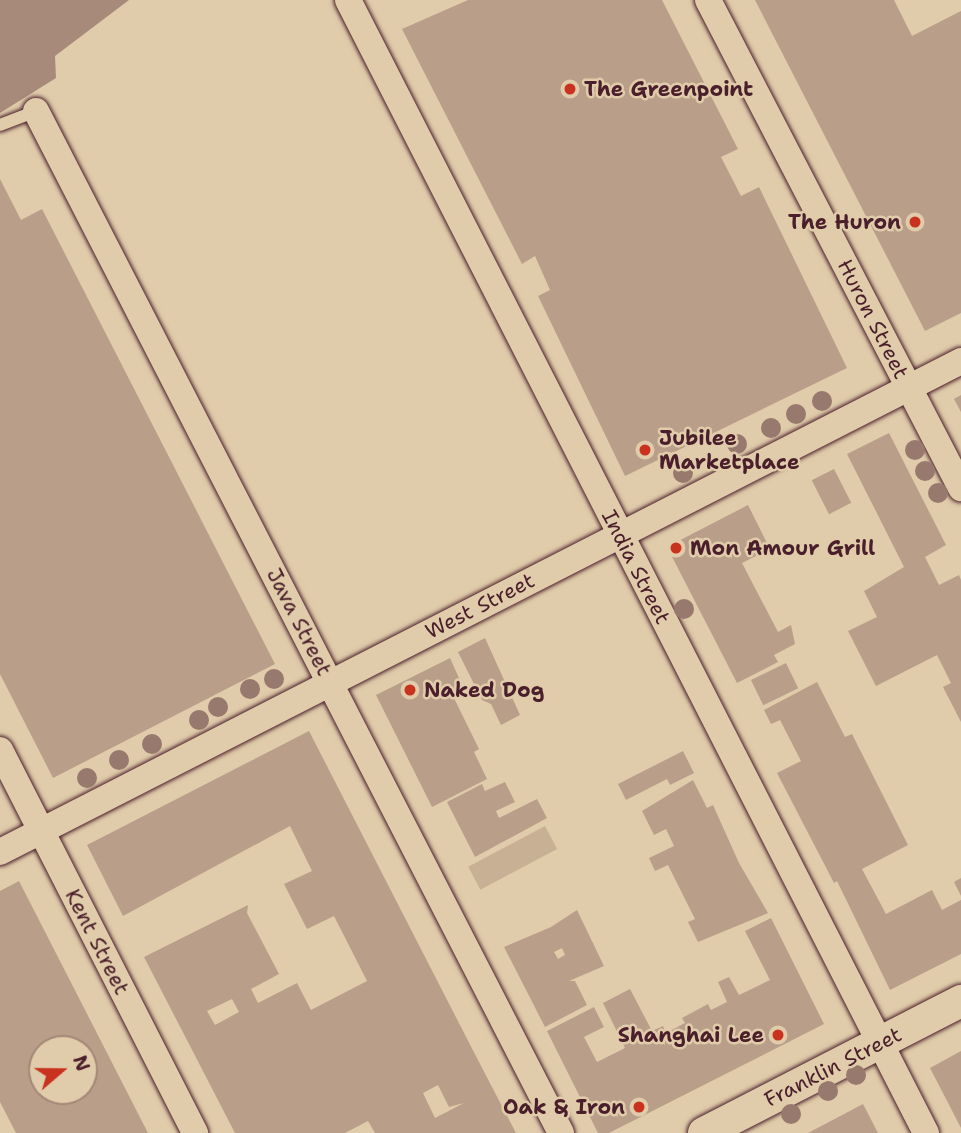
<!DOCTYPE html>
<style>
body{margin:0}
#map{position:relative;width:961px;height:1133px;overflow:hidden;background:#e0ccaa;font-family:"Shantell Sans",sans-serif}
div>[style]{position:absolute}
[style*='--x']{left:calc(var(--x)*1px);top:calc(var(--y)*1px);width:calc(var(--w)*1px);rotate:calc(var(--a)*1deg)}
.green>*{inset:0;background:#c8b095;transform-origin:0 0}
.water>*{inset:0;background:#a78a79}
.building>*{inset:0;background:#b99e89;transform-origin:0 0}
.roads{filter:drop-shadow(0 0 2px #4a1f2b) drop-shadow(0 0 2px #4a1f2b)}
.service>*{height:12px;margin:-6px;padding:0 6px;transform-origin:6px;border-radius:6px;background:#e0ccaa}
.minor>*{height:26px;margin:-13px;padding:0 13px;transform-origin:13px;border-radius:13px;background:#e0ccaa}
.tertiary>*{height:32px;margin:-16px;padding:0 16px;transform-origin:16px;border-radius:16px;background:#e0ccaa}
.trees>*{width:20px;height:20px;margin:-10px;border-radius:50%;background:#98796d}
.dots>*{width:19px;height:19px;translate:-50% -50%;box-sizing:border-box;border:4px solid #e0ccaa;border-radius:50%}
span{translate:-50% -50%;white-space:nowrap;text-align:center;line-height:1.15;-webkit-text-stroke:5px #e0ccaa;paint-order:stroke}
.poi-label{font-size:21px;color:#4a1f2b;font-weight:700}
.left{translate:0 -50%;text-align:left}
.right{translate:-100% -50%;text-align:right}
.street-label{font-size:21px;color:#4a1f2b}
.north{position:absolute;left:28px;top:1035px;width:70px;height:70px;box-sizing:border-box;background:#e0ccaa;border:2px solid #a48777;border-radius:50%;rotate:70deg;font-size:19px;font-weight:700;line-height:28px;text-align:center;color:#4a1f2b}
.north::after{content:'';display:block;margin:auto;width:24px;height:32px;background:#c8321e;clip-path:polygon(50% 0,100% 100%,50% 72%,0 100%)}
</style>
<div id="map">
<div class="green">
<div style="left:545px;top:826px;width:26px;height:87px;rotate:62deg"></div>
</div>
<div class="water">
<div style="clip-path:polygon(0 0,129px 0,55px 56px,56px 78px,0 113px)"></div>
</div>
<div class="building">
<div style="clip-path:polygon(468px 0,662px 0,738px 149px,721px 157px,741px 196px,759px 187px,847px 368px,625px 476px,538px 296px,550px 290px,535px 256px,522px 264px,402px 29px)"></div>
<div style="clip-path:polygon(755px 0,894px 0,912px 36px,961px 11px,961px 313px,925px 331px)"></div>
<div style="clip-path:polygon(0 179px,21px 220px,42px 209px,275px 664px,53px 778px,0 674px)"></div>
<div style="clip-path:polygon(961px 395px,961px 412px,954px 399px)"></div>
<div style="clip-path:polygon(889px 433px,946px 545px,925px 557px,939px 585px,959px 575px,961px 580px,961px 722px,943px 687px,951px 683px,937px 655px,876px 686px,848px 631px,877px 617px,864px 591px,904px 567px,847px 454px)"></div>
<div style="left:834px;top:469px;width:38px;height:25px;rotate:63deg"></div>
<div style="clip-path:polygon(748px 505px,770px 549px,742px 563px,778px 632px,791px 625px,795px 644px,774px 655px,778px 662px,737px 683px,667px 547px)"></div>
<div style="clip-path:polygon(485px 638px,520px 715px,501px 725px,491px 704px,482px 700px,458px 652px)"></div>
<div style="clip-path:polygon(450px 658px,463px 687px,451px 692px,479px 749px,474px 752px,487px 779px,432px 807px,376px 695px)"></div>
<div style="left:786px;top:663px;width:28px;height:39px;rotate:64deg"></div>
<div style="clip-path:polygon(817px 682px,845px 737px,852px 734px,908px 845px,862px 869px,886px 914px,932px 890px,942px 910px,961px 900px,961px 954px,890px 990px,837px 881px,834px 883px,777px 773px,801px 761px,780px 720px,771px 724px,764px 710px)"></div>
<div style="clip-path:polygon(evenodd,309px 731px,480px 1064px,516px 1133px,375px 1133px,368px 1121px,345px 1133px,235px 1133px,144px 957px,248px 905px,247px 913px,279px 974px,251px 989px,258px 1003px,297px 983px,311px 1010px,367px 981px,334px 916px,307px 929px,284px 884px,312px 871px,290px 826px,123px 916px,87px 845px,309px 731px,232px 999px,239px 1012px,215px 1025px,207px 1011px,232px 999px,309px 731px,438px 1085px,449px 1107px,464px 1103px,435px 1118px,423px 1093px,438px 1085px)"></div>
<div style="clip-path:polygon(683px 751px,694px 773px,670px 785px,667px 779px,626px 800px,618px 784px)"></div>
<div style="clip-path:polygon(693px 780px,707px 808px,713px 805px,739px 863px,768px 913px,698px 942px,688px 922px,695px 919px,668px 865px,655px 871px,649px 858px,674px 846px,666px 829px,654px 835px,642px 811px)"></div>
<div style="clip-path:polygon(505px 782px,515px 802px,496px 811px,499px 818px,537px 799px,547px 818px,475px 857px,447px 802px,482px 784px,485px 791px)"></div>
<div style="clip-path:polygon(961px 878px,961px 896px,954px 882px)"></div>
<div style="clip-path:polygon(evenodd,19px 881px,61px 963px,148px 1133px,16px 1133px,0 1102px,0 891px,19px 881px,42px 1049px,84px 1049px,84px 1091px,42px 1091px,42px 1049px)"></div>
<div style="clip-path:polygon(evenodd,577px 910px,604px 966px,569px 981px,575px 981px,587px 1005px,545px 1027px,504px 947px,551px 927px,577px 910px,562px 948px,565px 955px,558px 959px,554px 952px,562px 948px)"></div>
<div style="clip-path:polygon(771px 918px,824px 1024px,609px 1133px,598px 1133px,547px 1031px,594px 1007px,604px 1027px,584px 1037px,597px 1062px,625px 1048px,603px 1003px,630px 989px,652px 1031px,663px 1026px,666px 1033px,685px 1023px,682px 1018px,708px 1004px,711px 1010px,727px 1002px,718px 982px,729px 977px,739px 995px,770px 980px,745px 931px)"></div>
<div style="clip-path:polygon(961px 1051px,961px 1128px,930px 1068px)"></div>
<div style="clip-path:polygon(863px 1104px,878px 1133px,808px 1133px)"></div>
</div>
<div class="roads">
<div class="service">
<div style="--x:0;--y:125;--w:39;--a:-21"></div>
</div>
<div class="minor">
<div style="--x:348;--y:0;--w:1272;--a:62.97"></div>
<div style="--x:708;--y:0;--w:550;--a:62.6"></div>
<div style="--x:36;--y:111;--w:1149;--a:62.81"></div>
<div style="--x:0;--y:750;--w:430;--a:63"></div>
<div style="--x:0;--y:852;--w:1079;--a:-27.06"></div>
</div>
<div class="tertiary">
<div style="--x:704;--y:1133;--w:289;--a:-27.2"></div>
</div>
</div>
<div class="trees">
<div style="left:822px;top:401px"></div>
<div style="left:796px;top:414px"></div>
<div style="left:771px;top:428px"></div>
<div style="left:737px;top:444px"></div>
<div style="left:915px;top:450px"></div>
<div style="left:925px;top:471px"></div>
<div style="left:683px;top:473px"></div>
<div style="left:938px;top:493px"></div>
<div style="left:684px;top:609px"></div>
<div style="left:274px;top:679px"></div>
<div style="left:250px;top:689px"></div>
<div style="left:218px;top:707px"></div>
<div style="left:199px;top:720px"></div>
<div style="left:152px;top:744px"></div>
<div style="left:119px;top:760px"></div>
<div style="left:87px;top:778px"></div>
<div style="left:856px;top:1075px"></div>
<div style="left:828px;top:1091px"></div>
<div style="left:791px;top:1114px"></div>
</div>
<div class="dots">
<div style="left:570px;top:89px;background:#c8321e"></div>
<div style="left:915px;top:222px;background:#c8321e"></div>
<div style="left:645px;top:450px;background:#c8321e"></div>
<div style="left:676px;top:548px;background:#c8321e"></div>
<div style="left:410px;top:690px;background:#c8321e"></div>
<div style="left:778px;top:1035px;background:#c8321e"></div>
<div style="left:639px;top:1107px;background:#c8321e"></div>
</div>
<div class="poi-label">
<span class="left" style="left:584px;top:89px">The Greenpoint</span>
<span class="right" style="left:901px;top:222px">The Huron</span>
<span class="left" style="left:659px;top:450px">Jubilee<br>Marketplace</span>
<span class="left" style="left:690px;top:548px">Mon Amour Grill</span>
<span class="left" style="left:424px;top:690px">Naked Dog</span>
<span class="right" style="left:764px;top:1035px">Shanghai Lee</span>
<span class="right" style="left:625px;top:1107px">Oak &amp; Iron</span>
</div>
<div class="street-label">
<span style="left:873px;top:319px;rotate:63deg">Huron Street</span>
<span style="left:636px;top:567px;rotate:63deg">India Street</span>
<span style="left:480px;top:606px;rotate:-27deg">West Street</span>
<span style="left:299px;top:622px;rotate:63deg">Java Street</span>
<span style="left:97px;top:942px;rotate:63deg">Kent Street</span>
<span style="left:833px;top:1067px;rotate:-27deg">Franklin Street</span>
</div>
<div class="north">N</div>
</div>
